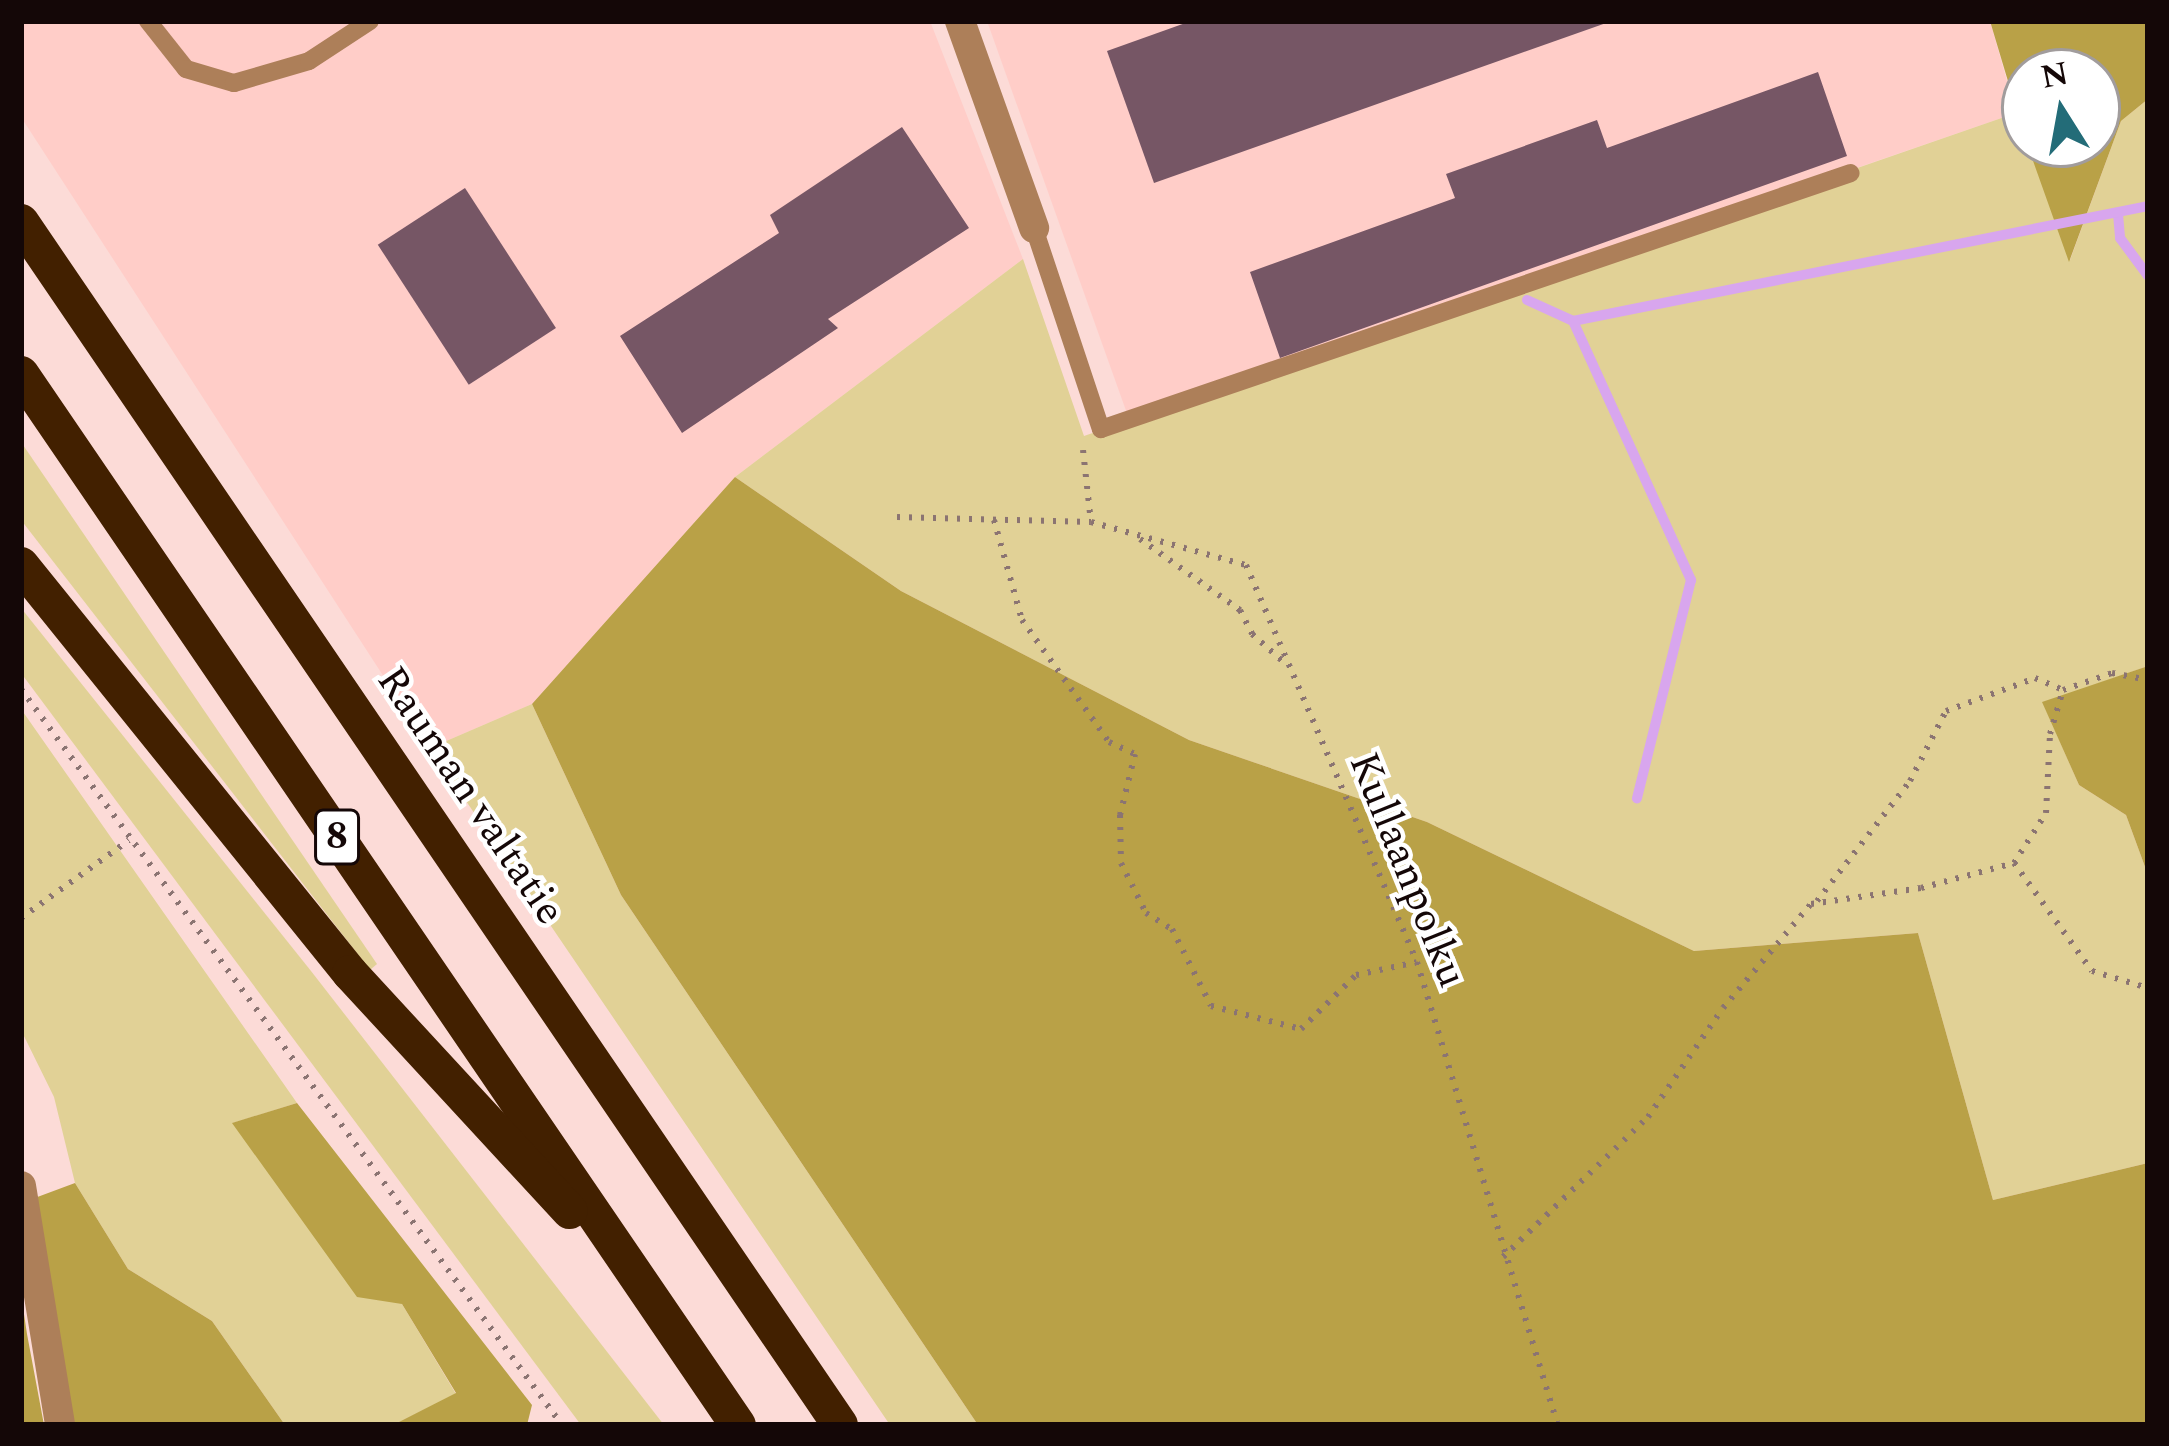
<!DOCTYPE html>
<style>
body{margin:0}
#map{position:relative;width:2169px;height:1446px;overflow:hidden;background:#fcdbd7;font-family:Spectral,serif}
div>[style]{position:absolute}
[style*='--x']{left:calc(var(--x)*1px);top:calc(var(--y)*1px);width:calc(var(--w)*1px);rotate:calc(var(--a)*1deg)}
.built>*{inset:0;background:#ffcdc8}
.green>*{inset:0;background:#e1d196}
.forest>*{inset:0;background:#b9a147}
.stream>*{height:10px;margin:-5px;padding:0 5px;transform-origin:5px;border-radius:5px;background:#d8a6ee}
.building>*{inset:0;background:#765665;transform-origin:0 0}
.path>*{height:6px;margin-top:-3px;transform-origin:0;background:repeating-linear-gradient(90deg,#8b7472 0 3px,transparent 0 12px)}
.lane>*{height:18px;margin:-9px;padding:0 9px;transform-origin:9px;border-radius:9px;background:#ad7f59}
.street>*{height:30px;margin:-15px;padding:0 15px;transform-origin:15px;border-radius:15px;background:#ad7f59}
.highway>*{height:36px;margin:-18px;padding:0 18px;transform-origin:18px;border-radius:18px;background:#422000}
span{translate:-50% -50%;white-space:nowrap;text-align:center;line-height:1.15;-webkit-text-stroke:9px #fff;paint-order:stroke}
.shield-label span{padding:3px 9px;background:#fff;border:3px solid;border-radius:9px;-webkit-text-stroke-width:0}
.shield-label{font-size:39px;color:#140707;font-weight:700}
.street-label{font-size:42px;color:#140707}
.frame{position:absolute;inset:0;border:24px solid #140707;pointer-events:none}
.north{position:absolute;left:2001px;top:48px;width:120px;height:120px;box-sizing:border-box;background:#fff;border:3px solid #a19c9c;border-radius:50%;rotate:349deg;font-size:33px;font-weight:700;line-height:48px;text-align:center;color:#140707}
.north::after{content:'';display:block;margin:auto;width:42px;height:54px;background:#236c78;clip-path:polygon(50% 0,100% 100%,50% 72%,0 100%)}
</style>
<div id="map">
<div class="built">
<div style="clip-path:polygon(21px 21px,930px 21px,1023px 259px,735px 477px,532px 704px,430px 748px,21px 117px)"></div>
<div style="clip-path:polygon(987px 21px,1990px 21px,2016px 113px,1129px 419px)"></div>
</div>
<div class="green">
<div style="clip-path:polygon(2148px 99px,2148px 666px,2043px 703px,2079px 785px,2126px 815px,2148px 875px,2148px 1163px,1993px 1200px,1918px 933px,1694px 951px,1427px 822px,1189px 740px,901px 591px,735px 477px,1023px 259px,1084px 436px,2016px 113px,2070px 260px,2121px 121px)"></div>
<div style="clip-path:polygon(21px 442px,377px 964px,370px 970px,21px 520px)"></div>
<div style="clip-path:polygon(21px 608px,311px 971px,664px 1425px,581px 1425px,21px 673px)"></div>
<div style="clip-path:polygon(532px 704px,621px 895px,978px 1425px,890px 1425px,430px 748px)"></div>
<div style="clip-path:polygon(21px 709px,297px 1103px,233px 1123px,402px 1304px,456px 1394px,393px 1425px,285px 1425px,212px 1321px,128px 1269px,75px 1183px,54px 1097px,21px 1030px)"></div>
</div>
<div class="forest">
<div style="clip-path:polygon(1990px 21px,2148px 21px,2148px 99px,2121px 121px,2069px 262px,2027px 144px,2097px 144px,2097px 72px,2025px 72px,2025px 138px)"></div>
<div style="clip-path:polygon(735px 477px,901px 591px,1189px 740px,1427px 822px,1694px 951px,1918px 933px,1993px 1200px,2148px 1163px,2148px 1425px,978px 1425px,621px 895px,532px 704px)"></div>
<div style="clip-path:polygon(2148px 666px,2148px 875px,2126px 815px,2079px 785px,2042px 702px)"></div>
<div style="clip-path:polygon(297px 1103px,532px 1405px,527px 1425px,393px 1425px,456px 1393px,402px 1304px,357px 1297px,232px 1123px)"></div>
<div style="clip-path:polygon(75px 1183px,128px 1269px,212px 1321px,285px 1425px,74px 1425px,32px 1199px)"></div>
<div style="clip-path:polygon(21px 1294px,27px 1334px,44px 1425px,21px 1425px)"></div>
</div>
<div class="stream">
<div style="--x:2118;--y:214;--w:24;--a:85"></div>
<div style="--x:2120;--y:238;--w:47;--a:53.6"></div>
<div style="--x:1527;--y:300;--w:51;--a:24.5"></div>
<div style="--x:1573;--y:321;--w:586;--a:-11.31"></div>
<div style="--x:1573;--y:321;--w:285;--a:65.5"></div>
<div style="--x:1691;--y:580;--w:225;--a:103.9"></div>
</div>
<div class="building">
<div style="clip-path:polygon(1191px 21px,1609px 21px,1609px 22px,1154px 183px,1107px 51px)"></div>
<div style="clip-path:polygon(1818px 72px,1847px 156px,1280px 358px,1250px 272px,1455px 198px,1446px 174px,1597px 120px,1607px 148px)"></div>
<div style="clip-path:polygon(902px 127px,969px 228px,828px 319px,838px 328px,682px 433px,620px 336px,779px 233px,770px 215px)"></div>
<div style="left:465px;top:188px;width:167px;height:104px;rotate:57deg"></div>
</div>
<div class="path">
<div style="--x:1083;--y:450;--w:72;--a:83.7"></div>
<div style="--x:1091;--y:522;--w:161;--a:15.5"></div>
<div style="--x:1246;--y:565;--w:432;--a:66.7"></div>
<div style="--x:1417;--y:962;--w:484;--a:73.1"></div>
<div style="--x:897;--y:517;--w:194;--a:1.5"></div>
<div style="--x:994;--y:520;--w:104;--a:74.4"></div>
<div style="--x:1022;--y:620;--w:150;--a:54.5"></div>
<div style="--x:1109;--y:742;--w:29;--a:25"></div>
<div style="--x:1135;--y:754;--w:63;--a:103.8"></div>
<div style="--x:1120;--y:815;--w:48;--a:88.8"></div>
<div style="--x:1121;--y:863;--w:56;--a:63.4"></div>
<div style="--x:1146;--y:913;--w:31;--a:32"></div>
<div style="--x:1172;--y:929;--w:86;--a:63.1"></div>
<div style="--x:1211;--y:1006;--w:93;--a:14.3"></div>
<div style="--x:1301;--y:1029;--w:77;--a:-44.5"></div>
<div style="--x:1356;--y:975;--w:62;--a:-12"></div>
<div style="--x:1140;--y:539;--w:123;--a:35.4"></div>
<div style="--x:1240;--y:610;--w:27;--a:63"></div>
<div style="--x:1252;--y:634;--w:47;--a:41.5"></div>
<div style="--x:21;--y:689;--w:913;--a:53.68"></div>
<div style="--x:2014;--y:863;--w:59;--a:-57.4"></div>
<div style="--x:2046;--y:813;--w:79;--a:-87.1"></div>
<div style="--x:2050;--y:734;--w:46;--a:-73.5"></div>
<div style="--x:2063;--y:690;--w:52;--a:-19.1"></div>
<div style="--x:2112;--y:673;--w:37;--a:11"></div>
<div style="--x:1817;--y:901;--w:152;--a:-52.2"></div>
<div style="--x:1910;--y:781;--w:79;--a:-62.8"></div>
<div style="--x:1946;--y:711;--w:95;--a:-20.3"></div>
<div style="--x:2035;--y:678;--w:30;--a:23"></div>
<div style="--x:21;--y:918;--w:133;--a:-35.8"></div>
<div style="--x:1503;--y:1257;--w:202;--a:-44"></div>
<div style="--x:1648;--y:1117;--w:132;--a:-55.5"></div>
<div style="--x:1723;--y:1008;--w:136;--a:-49.8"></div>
<div style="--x:1811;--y:904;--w:111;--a:-8.3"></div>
<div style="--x:1921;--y:888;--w:96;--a:-15"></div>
<div style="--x:2014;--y:863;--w:133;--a:54.2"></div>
<div style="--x:2092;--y:971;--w:59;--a:16.9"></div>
</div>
<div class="lane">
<div style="--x:148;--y:21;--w:61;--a:51.6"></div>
<div style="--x:186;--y:69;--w:50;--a:16.3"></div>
<div style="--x:234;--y:83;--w:78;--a:-16.3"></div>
<div style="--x:309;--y:61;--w:73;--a:-33.3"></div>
<div style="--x:1034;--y:228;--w:212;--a:71.6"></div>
<div style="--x:1101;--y:429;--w:792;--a:-18.85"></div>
</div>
<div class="street">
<div style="--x:960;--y:21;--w:220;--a:70.3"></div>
<div style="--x:21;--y:1186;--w:242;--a:80.7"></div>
</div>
<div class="highway">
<div style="--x:21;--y:222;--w:1455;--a:55.75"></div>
<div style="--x:21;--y:374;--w:1272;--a:55.7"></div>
<div style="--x:21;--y:565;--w:524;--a:51.12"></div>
<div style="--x:350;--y:973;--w:324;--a:47.3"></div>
</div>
<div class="shield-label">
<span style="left:337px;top:837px">8</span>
</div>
<div class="street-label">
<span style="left:470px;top:796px;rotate:56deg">Rauman valtatie</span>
<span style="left:1407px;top:870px;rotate:68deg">Kullaanpolku</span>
</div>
<div class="frame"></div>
<div class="north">N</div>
</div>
